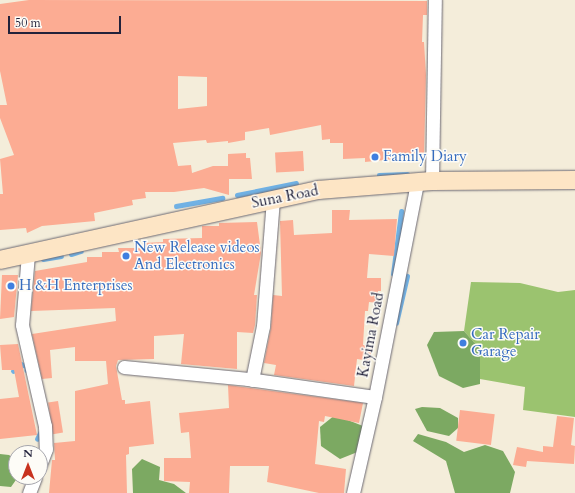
<!DOCTYPE html>
<style>
body{margin:0}
#map{position:relative;width:575px;height:493px;overflow:hidden;background:#f4edda;font-family:Cardo,serif}
div>[style]{position:absolute}
[style*='--x']{left:calc(var(--x)*1px);top:calc(var(--y)*1px);width:calc(var(--w)*1px);rotate:calc(var(--a)*1deg)}
.green>*{inset:0;background:#9bc36f}
.forest>*{inset:0;background:#7ca962}
.stream>*{height:4.5px;margin:-2.25px;padding:0 2.25px;transform-origin:2.25px;border-radius:2.25px;background:#70b1e4}
.building>*{inset:0;background:#fcac93;transform-origin:0 0}
.roads{filter:drop-shadow(0 0 1px #6c6973) drop-shadow(0 0 1px #6c6973)}
.street>*{height:13px;margin:-6.5px;padding:0 6.5px;transform-origin:6.5px;border-radius:6.5px;background:#fff}
.secondary>*{height:18px;margin:-9px;padding:0 9px;transform-origin:9px;border-radius:9px;background:#fde5c5}
.dots>*{width:11px;height:11px;translate:-50% -50%;box-sizing:border-box;border:2px solid #fdfcf7;border-radius:50%}
span{translate:-50% -50%;white-space:nowrap;text-align:center;line-height:1.15;-webkit-text-stroke:3px #fdfcf7;paint-order:stroke}
.shop-label{font-size:15px;color:#366cbe}
.left{translate:0 -50%;text-align:left}
.street-label{font-size:15px;color:#22223b}
.north{position:absolute;left:8px;top:445px;width:40px;height:40px;box-sizing:border-box;background:#fdfcf7;border:1px solid #a5a5ac;border-radius:50%;rotate:0deg;font-size:11px;font-weight:700;line-height:16px;text-align:center;color:#22223b}
.north::after{content:'';display:block;margin:auto;width:14px;height:18px;background:#c8321e;clip-path:polygon(50% 0,100% 100%,50% 72%,0 100%)}
.scale{position:absolute;left:8px;top:16px;width:113px;height:18px;box-sizing:border-box;border:2px solid #22223b;border-top:0;padding-left:5px;font-size:12px;line-height:14px;white-space:nowrap;color:#22223b;-webkit-text-stroke:3px #fdfcf7;paint-order:stroke}
</style>
<div id="map">
<div class="green">
<div style="clip-path:polygon(471px 282px,520px 283px,558px 292px,575px 290px,575px 417px,523px 410px,525px 387px,480px 379px,480px 349px,464px 331px)"></div>
</div>
<div class="forest">
<div style="clip-path:polygon(464px 331px,480px 349px,480px 384px,463px 388px,439px 376px,427px 345px,434px 332px)"></div>
<div style="clip-path:polygon(422px 407px,440px 408px,458px 418px,458px 428px,449px 436px,427px 431px,415px 409px)"></div>
<div style="clip-path:polygon(335px 415px,363px 426px,360px 451px,340px 459px,321px 446px,320px 427px)"></div>
<div style="clip-path:polygon(418px 434px,446px 442px,464px 452px,485px 445px,503px 451px,515px 472px,510px 493px,455px 493px,446px 461px,413px 441px)"></div>
<div style="clip-path:polygon(0 454px,9px 455px,16px 460px,16px 477px,18px 477px,11px 487px,0 486px)"></div>
<div style="clip-path:polygon(142px 459px,160px 467px,159px 480px,174px 484px,186px 493px,133px 493px,132px 469px)"></div>
</div>
<div class="stream">
<div style="--x:379;--y:175;--w:28;--a:-2"></div>
<div style="--x:237;--y:195;--w:60;--a:-11.5"></div>
<div style="--x:176;--y:206;--w:47;--a:-9.9"></div>
<div style="--x:71;--y:254;--w:10;--a:-17"></div>
<div style="--x:43;--y:259;--w:18;--a:-9"></div>
<div style="--x:393;--y:274;--w:63;--a:-82.6"></div>
<div style="--x:396;--y:323;--w:48;--a:-76.8"></div>
<div style="--x:13;--y:371;--w:10;--a:-45"></div>
<div style="--x:20;--y:364;--w:7;--a:16"></div>
<div style="--x:27;--y:366;--w:4;--a:90"></div>
<div style="--x:37;--y:439;--w:9;--a:-63"></div>
</div>
<div class="building">
<div style="clip-path:polygon(evenodd,29px 0,427px 1px,427px 15px,423px 15px,422px 42px,424px 42px,426px 75px,424px 156px,365px 162px,365px 158px,343px 159px,343px 143px,330px 143px,330px 139px,322px 140px,321px 125px,270px 135px,269px 128px,245px 132px,245px 140px,228px 143px,228px 141px,207px 143px,206px 140px,173px 143px,178px 166px,191px 165px,192px 173px,213px 166px,228px 166px,228px 154px,246px 153px,246px 158px,250px 158px,252px 179px,229px 179px,229px 195px,204px 188px,174px 192px,145px 192px,146px 198px,132px 200px,133px 205px,94px 213px,95px 221px,42px 226px,27px 233px,26px 228px,0 230px,0 194px,3px 194px,0 159px,14px 155px,0 118px,0 105px,7px 105px,0 71px,0 4px,29px 0,178px 76px,207px 77px,207px 106px,178px 109px,178px 76px)"></div>
<div style="left:303px;top:151px;width:20px;height:28px;rotate:87deg"></div>
<div style="clip-path:polygon(332px 210px,350px 210px,349px 220px,397px 219px,394px 256px,369px 254px,367px 278px,381px 278px,381px 291px,378px 291px,378px 303px,369px 302px,368px 311px,365px 311px,363px 345px,372px 346px,370px 361px,357px 359px,354px 386px,274px 375px,276px 365px,264px 363px,271px 327px,273px 295px,282px 296px,280px 221px,293px 220px,294px 235px,332px 233px)"></div>
<div style="clip-path:polygon(257px 222px,261px 253px,254px 295px,257px 295px,255px 325px,253px 333px,237px 332px,237px 369px,181px 364px,184px 334px,154px 336px,154px 359px,118px 360px,116px 366px,122px 400px,125px 400px,125px 404px,150px 401px,154px 444px,129px 447px,129px 454px,126px 455px,127px 493px,49px 493px,52px 460px,55px 460px,54px 443px,75px 441px,75px 391px,108px 384px,106px 361px,75px 361px,75px 347px,50px 350px,52px 378px,42px 379px,32px 334px,116px 321px,115px 308px,31px 311px,35px 271px,87px 262px,87px 257px,102px 257px,102px 252px,119px 252px,118px 248px,144px 248px,144px 243px,163px 242px,163px 239px,202px 238px,202px 226px,219px 226px,219px 223px)"></div>
<div style="clip-path:polygon(2px 275px,18px 275px,14px 317px,0 319px)"></div>
<div style="clip-path:polygon(18px 344px,37px 435px,0 439px,0 399px,19px 397px,14px 370px,2px 370px,0 345px)"></div>
<div style="clip-path:polygon(228px 385px,363px 403px,359px 423px,325px 416px,324px 422px,319px 421px,315px 464px,346px 469px,344px 493px,319px 493px,267px 482px,269px 466px,230px 466px,229px 493px,189px 493px,190px 482px,164px 481px,164px 458px,191px 458px,189px 432px,181px 433px,179px 413px,229px 408px)"></div>
<div style="left:58px;top:401px;width:32px;height:10px;rotate:81deg"></div>
<div style="left:460px;top:410px;width:35px;height:31px;rotate:7deg"></div>
<div style="clip-path:polygon(557px 416px,574px 418px,571px 445px,575px 446px,574px 464px,527px 461px,526px 467px,513px 465px,517px 447px,543px 452px,543px 446px,553px 447px)"></div>
</div>
<div class="roads">
<div class="street">
<div style="--x:432;--y:181;--w:181;--a:-89.1"></div>
<div style="--x:28;--y:254;--w:71;--a:94.8"></div>
<div style="--x:22;--y:325;--w:104;--a:77.2"></div>
<div style="--x:45;--y:426;--w:23;--a:88"></div>
<div style="--x:46;--y:449;--w:17;--a:111"></div>
<div style="--x:124;--y:367;--w:125;--a:5.5"></div>
<div style="--x:248;--y:379;--w:128;--a:8.1"></div>
<div style="--x:252;--y:380;--w:55;--a:-78.5"></div>
<div style="--x:263;--y:326;--w:128;--a:-85.5"></div>
<div style="--x:29;--y:493;--w:17;--a:-69"></div>
<div style="--x:353;--y:493;--w:98;--a:-77.1"></div>
<div style="--x:375;--y:397;--w:219;--a:-78.9"></div>
</div>
<div class="secondary">
<div style="--x:0;--y:260;--w:326;--a:-12.4"></div>
<div style="--x:318;--y:190;--w:114;--a:-4.5"></div>
<div style="--x:432;--y:181;--w:143;--a:-0.4"></div>
</div>
</div>
<div class="dots">
<div style="left:375px;top:157px;background:#3f7fe0"></div>
<div style="left:126px;top:256px;background:#3f7fe0"></div>
<div style="left:11px;top:286px;background:#3f7fe0"></div>
<div style="left:463px;top:343px;background:#3f7fe0"></div>
</div>
<div class="shop-label">
<span class="left" style="left:383px;top:157px">Family Diary</span>
<span class="left" style="left:134px;top:256px">New Release videos<br>And Electronics</span>
<span class="left" style="left:19px;top:286px">H &amp;H Enterprises</span>
<span class="left" style="left:471px;top:343px">Car Repair<br>Garage</span>
</div>
<div class="street-label">
<span style="left:285px;top:197px;rotate:-11deg">Suna Road</span>
<span style="left:371px;top:335px;rotate:-79deg">Kayima Road</span>
</div>
<div class="north">N</div>
<div class="scale">50 m</div>
</div>
